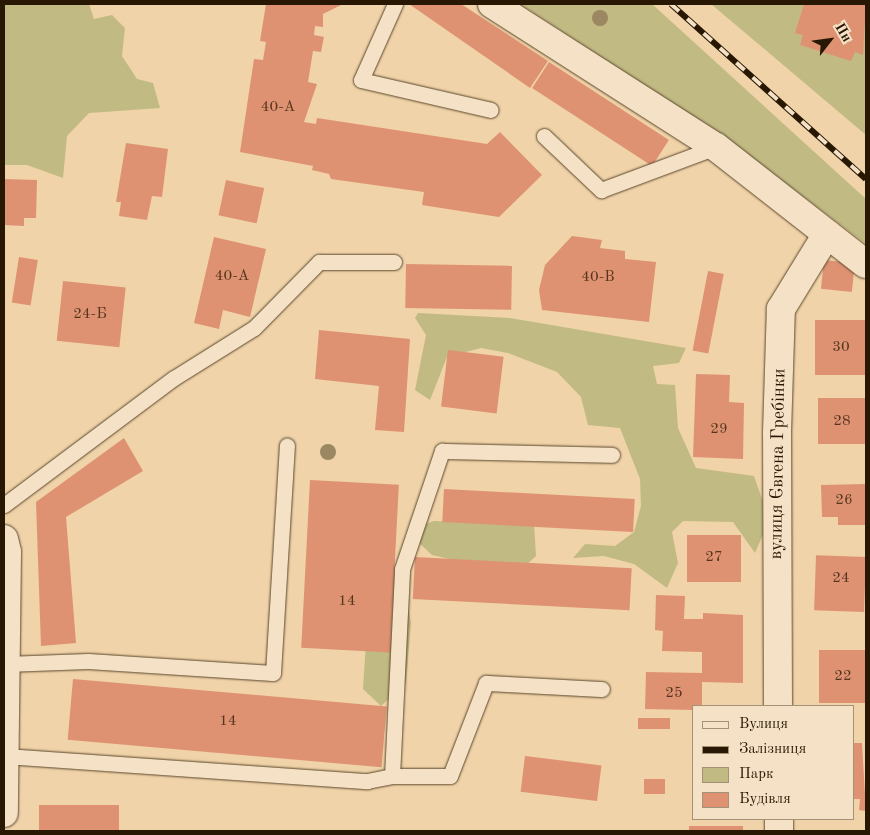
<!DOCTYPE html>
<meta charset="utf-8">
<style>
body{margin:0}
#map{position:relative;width:870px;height:835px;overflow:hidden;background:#f0d3a8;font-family:"Old Standard TT",serif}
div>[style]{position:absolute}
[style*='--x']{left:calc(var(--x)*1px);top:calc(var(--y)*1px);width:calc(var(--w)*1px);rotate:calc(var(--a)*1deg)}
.green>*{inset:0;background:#c1ba83}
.building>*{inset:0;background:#de9272;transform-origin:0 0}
.roads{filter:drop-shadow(0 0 1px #5a462c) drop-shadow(0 0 1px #5a462c)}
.service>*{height:15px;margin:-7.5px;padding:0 7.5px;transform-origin:7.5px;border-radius:7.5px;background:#f5e2c6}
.minor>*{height:28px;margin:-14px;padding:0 14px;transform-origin:14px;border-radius:14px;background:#f5e2c6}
.rail>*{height:5.5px;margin-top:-2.75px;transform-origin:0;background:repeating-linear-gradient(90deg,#f5e2c6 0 11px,#281703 0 22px);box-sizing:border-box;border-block:1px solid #281703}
.trees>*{width:16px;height:16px;margin:-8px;border-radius:50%;background:#9b8762}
span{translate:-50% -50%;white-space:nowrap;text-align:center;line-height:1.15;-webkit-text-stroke:4.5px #f5e2c6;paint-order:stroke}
.number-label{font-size:15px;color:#56361f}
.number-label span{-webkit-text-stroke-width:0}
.street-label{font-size:18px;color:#281703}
.frame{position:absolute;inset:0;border:5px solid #281703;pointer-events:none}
.legend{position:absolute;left:692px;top:705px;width:162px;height:115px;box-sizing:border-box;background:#f5e2c6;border:1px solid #a39178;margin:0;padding:6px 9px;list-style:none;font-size:15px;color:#281703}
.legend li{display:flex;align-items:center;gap:10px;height:25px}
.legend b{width:25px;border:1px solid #a39178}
.north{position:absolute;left:805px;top:15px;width:50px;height:50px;-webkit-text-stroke:4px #f5e2c6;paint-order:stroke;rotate:60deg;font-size:14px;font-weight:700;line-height:20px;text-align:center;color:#281703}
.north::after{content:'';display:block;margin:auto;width:18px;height:22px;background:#281703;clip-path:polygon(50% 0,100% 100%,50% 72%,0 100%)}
</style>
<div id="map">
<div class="green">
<div style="clip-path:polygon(4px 4px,89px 4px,94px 19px,112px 15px,125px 28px,122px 56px,137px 79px,153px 83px,160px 108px,89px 113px,67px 136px,63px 178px,27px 165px,4px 165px)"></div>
<div style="clip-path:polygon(520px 4px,652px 4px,866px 199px,866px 244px,730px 141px)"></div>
<div style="clip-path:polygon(711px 4px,866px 4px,866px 135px)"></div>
<div style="clip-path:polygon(418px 313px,510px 318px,686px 348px,679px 363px,653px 366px,657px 384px,675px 385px,678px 428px,696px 468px,754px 476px,763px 502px,764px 532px,755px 553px,733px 522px,683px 521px,672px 532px,678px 563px,667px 588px,634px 564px,604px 556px,573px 558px,585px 544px,615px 546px,634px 532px,641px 506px,640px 479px,620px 428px,588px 425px,581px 397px,557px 372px,508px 353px,481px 348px,447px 357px,430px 400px,415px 390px,426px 335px,415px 318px)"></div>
<div style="clip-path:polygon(434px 521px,534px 524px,536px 556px,504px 585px,462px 562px,432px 555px,419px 543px,422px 525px)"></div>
<div style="clip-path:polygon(385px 563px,402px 569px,411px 623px,406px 683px,381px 706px,363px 689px,368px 611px)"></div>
</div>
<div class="building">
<div style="clip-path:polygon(266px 4px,343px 4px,323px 14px,323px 27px,315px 26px,314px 35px,324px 37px,321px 52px,313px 51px,308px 82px,317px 84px,304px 122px,316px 124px,317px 118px,487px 144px,500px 132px,542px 175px,499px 217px,422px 205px,424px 192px,331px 179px,329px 174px,312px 170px,313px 166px,240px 152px,254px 59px,263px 60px,266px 42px,260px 41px)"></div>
<div style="clip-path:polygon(409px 4px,461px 4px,548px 61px,530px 88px)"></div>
<div style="clip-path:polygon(804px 4px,866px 4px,863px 55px,855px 52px,851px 61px,800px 45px,803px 35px,795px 33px)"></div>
<div style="left:549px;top:62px;width:143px;height:31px;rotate:33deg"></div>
<div style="clip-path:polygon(126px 143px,168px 149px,162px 197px,152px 196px,147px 220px,119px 216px,121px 202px,116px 202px)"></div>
<div style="clip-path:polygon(4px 179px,37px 180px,36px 218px,24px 218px,24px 226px,4px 225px)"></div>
<div style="left:226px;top:180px;width:39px;height:36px;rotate:12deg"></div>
<div style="clip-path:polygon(572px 236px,602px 240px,600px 248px,625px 251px,625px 259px,656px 262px,649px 322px,542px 310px,539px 290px,545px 265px)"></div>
<div style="clip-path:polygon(214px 237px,266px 249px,250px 317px,223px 310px,219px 329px,194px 323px)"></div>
<div style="left:19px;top:257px;width:19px;height:46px;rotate:9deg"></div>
<div style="left:824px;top:260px;width:31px;height:29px;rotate:6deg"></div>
<div style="left:406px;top:264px;width:106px;height:44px;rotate:1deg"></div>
<div style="left:708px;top:271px;width:16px;height:81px;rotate:11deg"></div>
<div style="left:63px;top:281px;width:63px;height:60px;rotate:6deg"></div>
<div style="left:815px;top:320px;width:51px;height:55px"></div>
<div style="clip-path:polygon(319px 330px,410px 339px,404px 432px,375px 430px,379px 386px,315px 379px)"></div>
<div style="left:448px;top:350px;width:56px;height:57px;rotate:7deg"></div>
<div style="clip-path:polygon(696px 374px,730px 375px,729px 402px,744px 403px,743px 459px,693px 457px)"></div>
<div style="left:866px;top:398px;width:46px;height:48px;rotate:90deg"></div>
<div style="clip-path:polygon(124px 438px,143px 471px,66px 517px,76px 643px,41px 646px,36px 502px)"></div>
<div style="left:310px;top:480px;width:89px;height:168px;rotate:3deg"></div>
<div style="clip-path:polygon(866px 484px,866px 525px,838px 525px,838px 517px,822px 517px,821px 485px)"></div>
<div style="left:444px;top:489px;width:191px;height:33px;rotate:3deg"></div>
<div style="left:687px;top:535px;width:54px;height:47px"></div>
<div style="left:415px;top:557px;width:217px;height:42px;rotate:3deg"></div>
<div style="left:866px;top:557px;width:55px;height:50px;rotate:92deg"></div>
<div style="clip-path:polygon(656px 595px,685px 596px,684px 619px,703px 619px,703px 613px,743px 615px,743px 683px,702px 682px,702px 706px,694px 710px,645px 709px,646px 672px,702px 673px,702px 652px,662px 651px,663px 631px,655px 630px)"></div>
<div style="left:866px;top:650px;width:53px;height:47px;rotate:90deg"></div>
<div style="left:73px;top:679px;width:315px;height:61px;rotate:5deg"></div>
<div style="left:638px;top:718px;width:32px;height:11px"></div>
<div style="clip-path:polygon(854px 743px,862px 743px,866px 811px,859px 810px,860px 799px,854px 799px)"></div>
<div style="left:525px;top:756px;width:77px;height:36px;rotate:7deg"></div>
<div style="left:644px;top:779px;width:21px;height:15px"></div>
<div style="left:39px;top:805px;width:80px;height:26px"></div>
<div style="left:689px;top:826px;width:54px;height:5px"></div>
</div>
<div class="roads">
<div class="service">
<div style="--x:395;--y:4;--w:83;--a:114.1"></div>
<div style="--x:361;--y:80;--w:133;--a:13"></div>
<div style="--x:544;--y:136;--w:79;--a:43.5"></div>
<div style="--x:601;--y:190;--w:123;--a:-20.5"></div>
<div style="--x:4;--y:505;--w:212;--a:-36.8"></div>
<div style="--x:174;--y:378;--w:94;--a:-32"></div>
<div style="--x:254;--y:328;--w:93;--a:-45.4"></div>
<div style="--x:319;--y:262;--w:75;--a:0"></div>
<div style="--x:5;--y:664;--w:83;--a:-2.1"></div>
<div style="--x:88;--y:661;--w:185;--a:3.7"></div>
<div style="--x:273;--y:673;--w:228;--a:-86.5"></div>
<div style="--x:5;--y:756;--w:363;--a:4"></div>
<div style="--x:367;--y:781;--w:25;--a:-11"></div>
<div style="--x:392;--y:776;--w:207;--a:-87.2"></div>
<div style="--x:402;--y:569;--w:125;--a:-71.3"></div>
<div style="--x:442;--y:451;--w:170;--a:1.3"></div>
<div style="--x:392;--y:776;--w:58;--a:0"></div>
<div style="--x:450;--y:776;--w:100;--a:-68.8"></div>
<div style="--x:486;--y:683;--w:116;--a:3"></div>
</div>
<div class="minor">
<div style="--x:492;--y:4;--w:266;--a:32.6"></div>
<div style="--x:716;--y:147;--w:190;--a:38"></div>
<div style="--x:4;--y:539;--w:13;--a:77"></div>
<div style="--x:7;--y:552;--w:261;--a:90.7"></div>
<div style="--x:778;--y:706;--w:273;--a:-90.2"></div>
<div style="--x:777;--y:433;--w:124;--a:-88.2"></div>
<div style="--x:781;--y:309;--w:88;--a:-58.5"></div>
<div style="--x:779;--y:819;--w:12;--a:90"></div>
</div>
</div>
<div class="rail">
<div style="--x:671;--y:4;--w:262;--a:41.9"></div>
</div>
<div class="trees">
<div style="left:600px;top:18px"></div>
<div style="left:328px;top:452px"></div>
</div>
<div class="number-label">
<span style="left:278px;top:108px">40-А</span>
<span style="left:232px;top:277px">40-А</span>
<span style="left:598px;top:278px">40-В</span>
<span style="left:90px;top:315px">24-Б</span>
<span style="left:841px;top:348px">30</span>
<span style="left:842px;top:422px">28</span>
<span style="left:719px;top:430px">29</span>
<span style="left:844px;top:501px">26</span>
<span style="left:714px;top:558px">27</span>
<span style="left:841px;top:579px">24</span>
<span style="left:347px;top:602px">14</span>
<span style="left:843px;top:677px">22</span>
<span style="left:674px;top:694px">25</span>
<span style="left:228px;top:722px">14</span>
</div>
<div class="street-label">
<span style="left:778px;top:464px;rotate:-89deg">вулиця Євгена Гребінки</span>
</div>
<div class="frame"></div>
<ul class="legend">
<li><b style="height:6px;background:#f5e2c6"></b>Вулиця</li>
<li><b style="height:6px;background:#281703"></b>Залізниця</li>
<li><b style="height:14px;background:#c1ba83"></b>Парк</li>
<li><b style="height:14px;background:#de9272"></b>Будівля</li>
</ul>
<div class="north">Пн</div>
</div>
